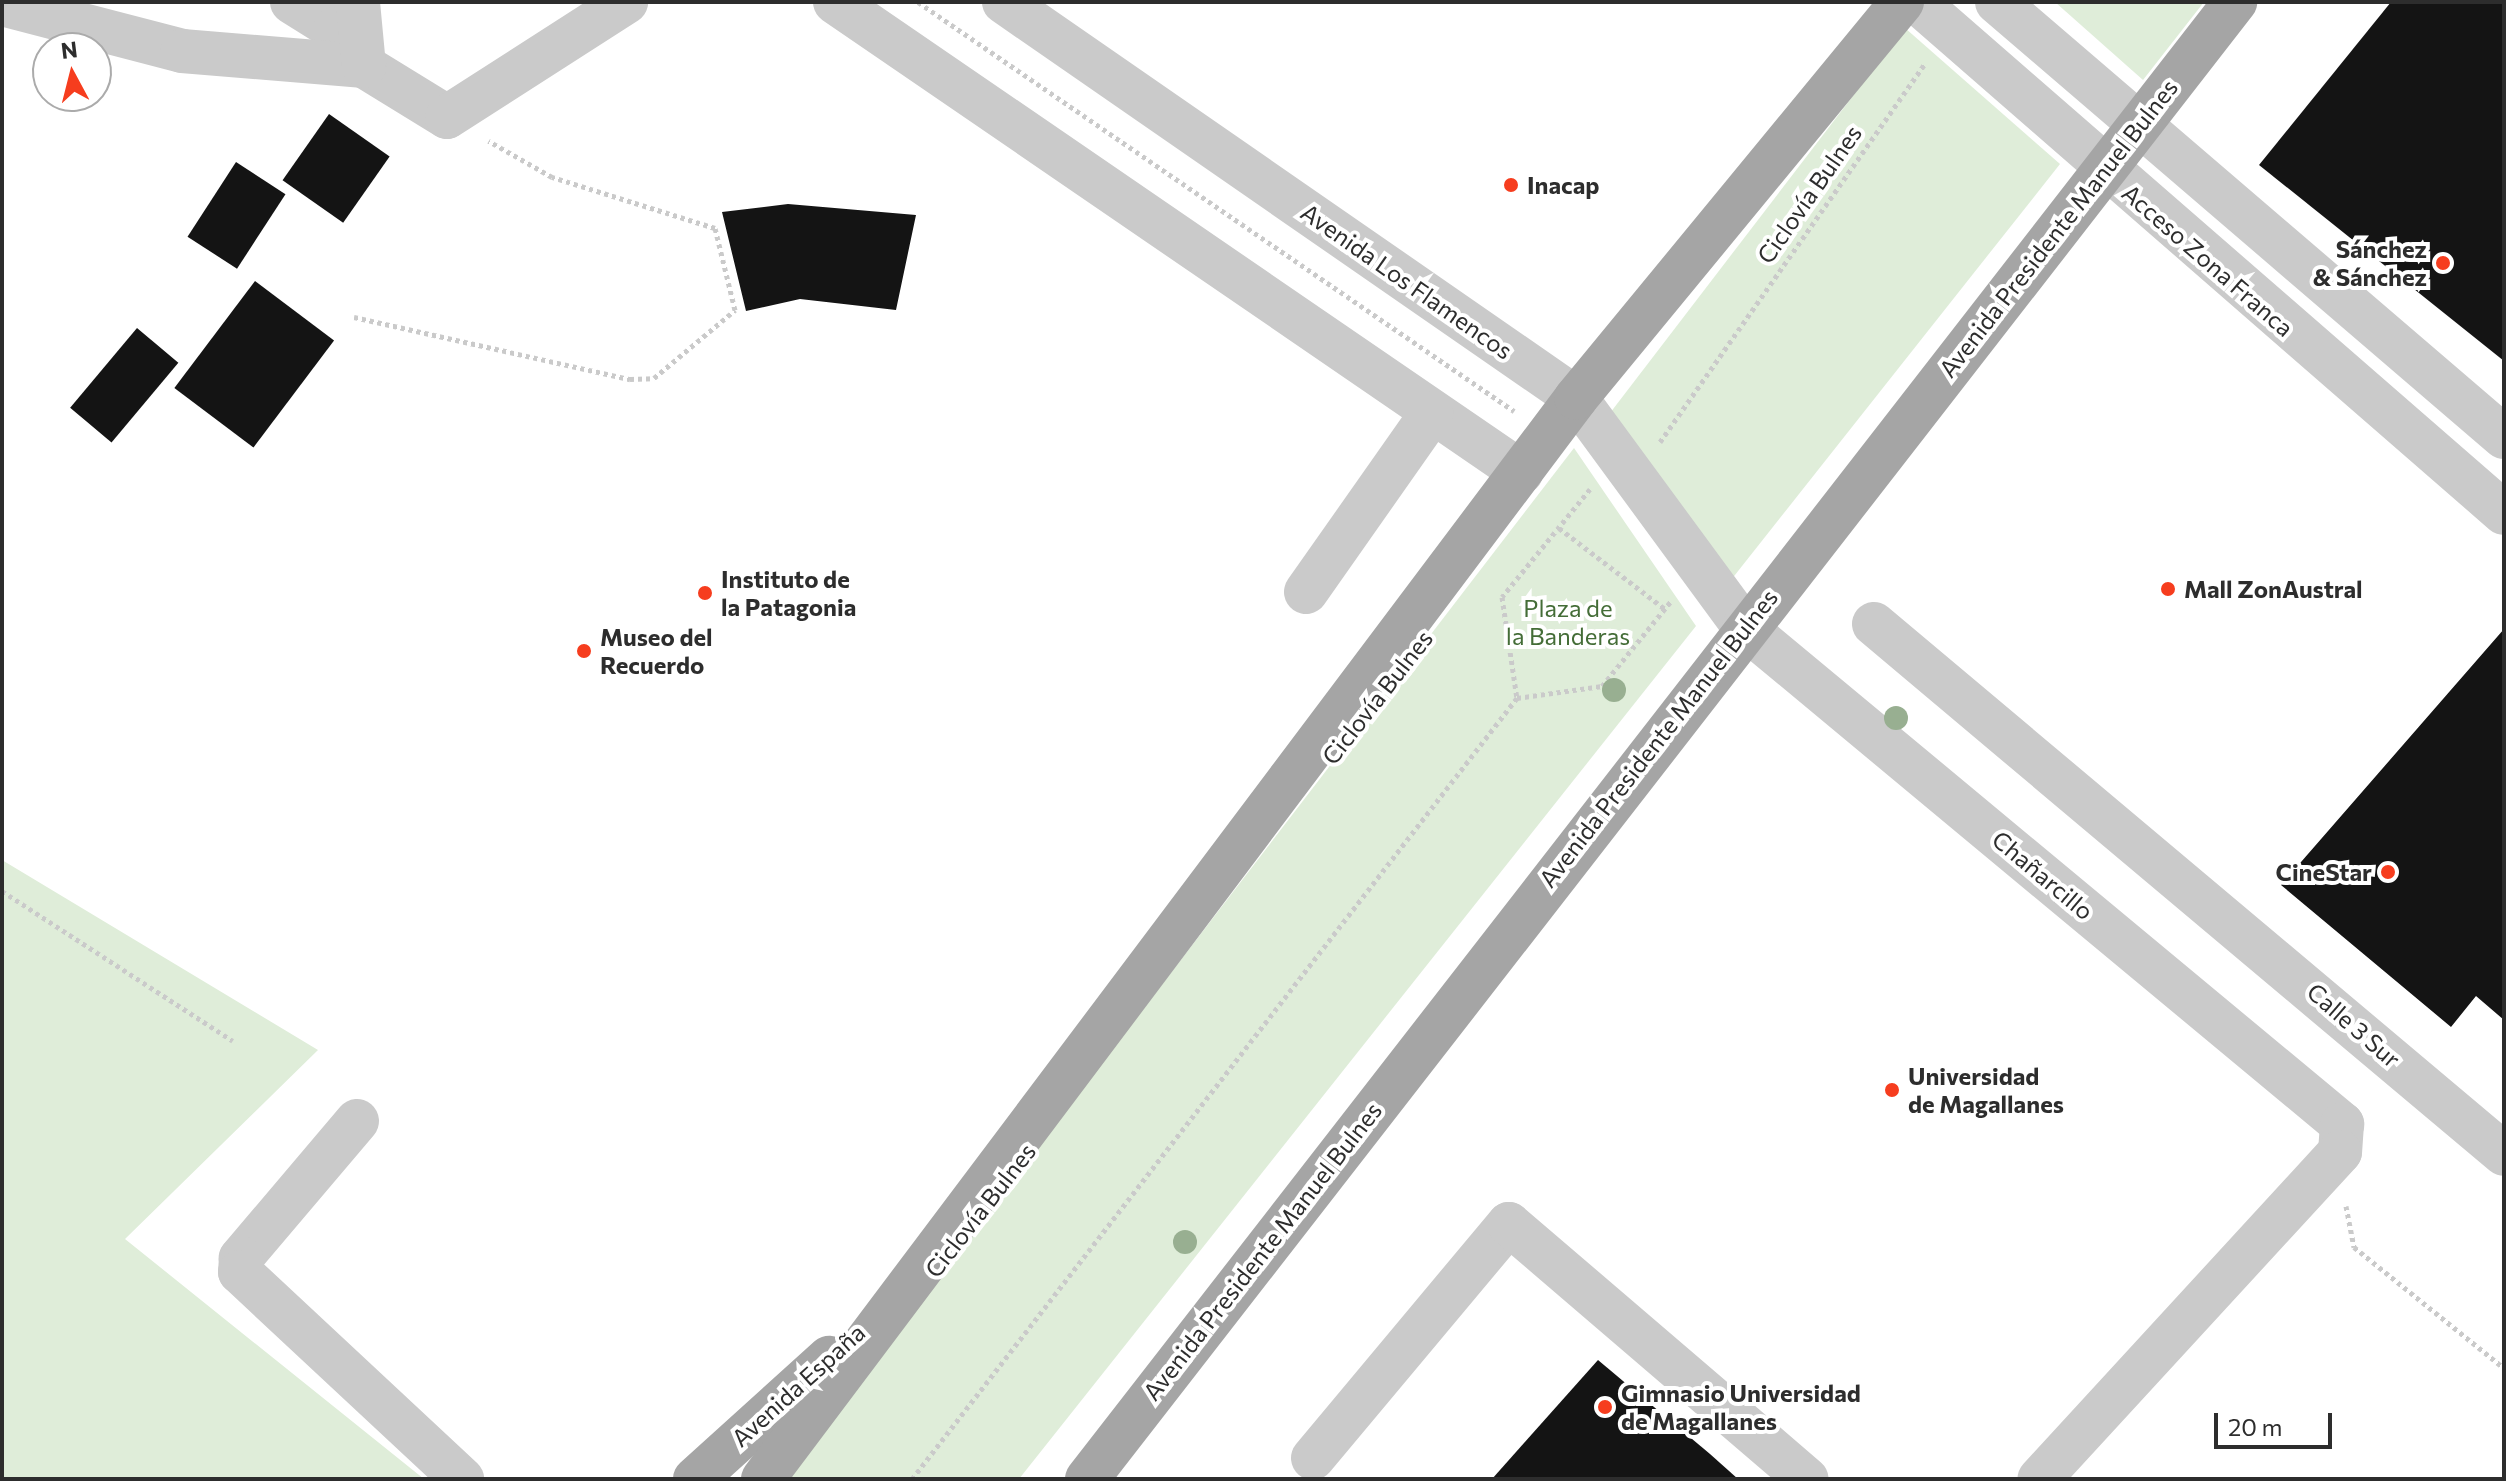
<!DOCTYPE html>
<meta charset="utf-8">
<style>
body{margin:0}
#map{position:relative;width:2506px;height:1481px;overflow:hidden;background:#fff;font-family:Commissioner,sans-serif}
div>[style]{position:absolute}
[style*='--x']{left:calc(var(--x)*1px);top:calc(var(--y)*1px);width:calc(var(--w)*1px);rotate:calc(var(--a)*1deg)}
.green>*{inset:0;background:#dfedd9}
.building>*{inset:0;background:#141414;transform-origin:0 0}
.path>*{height:5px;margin-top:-2.5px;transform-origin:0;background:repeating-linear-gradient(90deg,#cacaca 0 4px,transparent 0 8px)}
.minor>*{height:44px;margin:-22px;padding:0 22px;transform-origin:22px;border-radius:22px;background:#cacaca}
.major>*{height:44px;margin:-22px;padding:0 22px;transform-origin:22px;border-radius:22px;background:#a5a5a5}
.trees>*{width:24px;height:24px;margin:-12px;border-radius:50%;background:#98af91}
.dots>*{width:22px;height:22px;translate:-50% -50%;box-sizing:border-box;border:4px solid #fff;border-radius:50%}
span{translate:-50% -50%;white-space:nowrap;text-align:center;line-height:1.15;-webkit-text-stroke:8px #fff;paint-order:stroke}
.poi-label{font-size:24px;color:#2d2d2d;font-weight:700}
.left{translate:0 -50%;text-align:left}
.right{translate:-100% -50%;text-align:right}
.street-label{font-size:24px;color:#2d2d2d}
.park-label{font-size:24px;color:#446d37}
.frame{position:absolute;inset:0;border:4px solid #2d2d2d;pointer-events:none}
.north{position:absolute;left:32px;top:32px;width:80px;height:80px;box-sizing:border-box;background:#fff;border:2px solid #ababab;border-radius:50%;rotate:353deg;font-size:22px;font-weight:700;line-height:32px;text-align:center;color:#2d2d2d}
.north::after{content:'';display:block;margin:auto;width:28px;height:36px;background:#f63d1e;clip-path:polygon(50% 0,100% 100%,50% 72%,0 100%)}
.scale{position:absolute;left:2214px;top:1413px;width:118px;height:36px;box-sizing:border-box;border:4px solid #2d2d2d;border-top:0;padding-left:10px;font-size:24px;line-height:28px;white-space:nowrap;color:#2d2d2d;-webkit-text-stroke:6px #fff;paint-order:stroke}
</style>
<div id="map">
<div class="green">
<div style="clip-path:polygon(2055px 2px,2204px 2px,2143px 80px)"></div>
<div style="clip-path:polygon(1905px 28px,2060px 164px,1731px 580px,1607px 417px)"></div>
<div style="clip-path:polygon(1574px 448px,1696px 626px,1019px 1479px,782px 1479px)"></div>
<div style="clip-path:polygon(2px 860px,318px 1050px,125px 1239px,424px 1479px,2px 1479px)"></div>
</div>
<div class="building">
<div style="clip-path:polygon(2391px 2px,2504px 2px,2504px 361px,2259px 165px)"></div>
<div style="left:329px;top:114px;width:74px;height:81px;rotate:35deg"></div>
<div style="left:236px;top:162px;width:59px;height:89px;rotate:33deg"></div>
<div style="clip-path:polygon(788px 204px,916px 215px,896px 310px,800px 299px,746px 311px,722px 212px)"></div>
<div style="left:255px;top:281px;width:99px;height:134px;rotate:37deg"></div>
<div style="left:137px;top:328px;width:54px;height:104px;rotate:40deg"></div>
<div style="clip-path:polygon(2504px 629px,2504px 1020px,2476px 996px,2451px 1027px,2281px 885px)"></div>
<div style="clip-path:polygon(1598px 1360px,1710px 1454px,1738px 1479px,1492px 1479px)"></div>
</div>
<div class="path">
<div style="--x:918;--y:2;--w:723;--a:34.46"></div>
<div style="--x:354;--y:317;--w:283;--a:12.7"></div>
<div style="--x:630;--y:379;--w:24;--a:-2"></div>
<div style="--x:654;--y:378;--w:106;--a:-40"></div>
<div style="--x:735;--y:310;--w:84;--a:-103.7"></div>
<div style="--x:715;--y:228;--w:171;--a:-162.6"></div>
<div style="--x:552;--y:177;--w:73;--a:-150.3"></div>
<div style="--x:1660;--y:442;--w:462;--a:-55"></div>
<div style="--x:1590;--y:489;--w:139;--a:129.2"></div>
<div style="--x:1502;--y:597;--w:102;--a:81.6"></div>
<div style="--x:1517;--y:698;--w:86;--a:-8"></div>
<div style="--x:1602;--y:686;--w:111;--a:-50.9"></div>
<div style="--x:1559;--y:528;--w:133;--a:37.4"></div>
<div style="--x:2;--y:891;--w:275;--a:33"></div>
<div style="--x:2346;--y:1206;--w:42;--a:79"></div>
<div style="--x:2354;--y:1247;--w:193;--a:38.9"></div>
<div style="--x:912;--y:1479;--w:988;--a:-52.24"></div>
</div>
<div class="minor">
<div style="--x:292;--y:2;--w:51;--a:32.1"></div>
<div style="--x:335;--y:29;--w:47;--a:51.9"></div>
<div style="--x:364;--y:66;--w:97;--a:31.6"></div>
<div style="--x:447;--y:117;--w:213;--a:-32.7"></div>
<div style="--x:835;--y:2;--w:832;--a:34.42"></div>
<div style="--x:1004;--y:2;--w:696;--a:34.7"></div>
<div style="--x:1576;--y:398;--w:284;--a:53.7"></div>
<div style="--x:1744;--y:627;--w:778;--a:39.73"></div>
<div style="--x:2342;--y:1124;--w:28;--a:94"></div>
<div style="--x:2340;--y:1152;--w:444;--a:132.6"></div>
<div style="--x:1917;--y:2;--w:778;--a:41.04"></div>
<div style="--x:1997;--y:2;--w:668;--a:40.63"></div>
<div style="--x:2;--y:4;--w:186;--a:14.6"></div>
<div style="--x:182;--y:51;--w:183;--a:4.7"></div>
<div style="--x:364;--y:66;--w:64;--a:-95.4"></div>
<div style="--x:1306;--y:592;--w:218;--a:-54.9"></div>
<div style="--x:1874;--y:624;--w:823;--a:40.07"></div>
<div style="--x:357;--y:1121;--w:180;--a:130.3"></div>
<div style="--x:241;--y:1258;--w:14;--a:94"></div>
<div style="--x:240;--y:1272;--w:304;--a:43"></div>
<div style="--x:1313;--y:1458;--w:305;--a:-50.1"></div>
<div style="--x:1509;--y:1224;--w:392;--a:40.6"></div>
</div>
<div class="major">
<div style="--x:695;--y:1479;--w:181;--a:-42.1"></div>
<div style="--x:763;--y:1479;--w:1353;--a:-53.05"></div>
<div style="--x:1576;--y:398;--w:513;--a:-50.54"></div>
<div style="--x:1087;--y:1479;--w:1871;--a:-52.14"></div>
</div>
<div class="trees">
<div style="left:1614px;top:690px"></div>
<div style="left:1896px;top:718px"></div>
<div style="left:1185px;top:1242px"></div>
</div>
<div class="dots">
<div style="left:1511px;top:185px;background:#f63d1e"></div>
<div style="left:2443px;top:263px;background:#f63d1e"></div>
<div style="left:2168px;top:589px;background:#f63d1e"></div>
<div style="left:705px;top:593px;background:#f63d1e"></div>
<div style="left:584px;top:651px;background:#f63d1e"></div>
<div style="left:2388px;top:872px;background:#f63d1e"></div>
<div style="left:1892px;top:1090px;background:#f63d1e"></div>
<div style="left:1605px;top:1407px;background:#f63d1e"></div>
</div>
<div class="poi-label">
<span class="left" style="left:1527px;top:185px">Inacap</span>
<span class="right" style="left:2427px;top:263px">Sánchez<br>&amp; Sánchez</span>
<span class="left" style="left:721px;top:593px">Instituto de<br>la Patagonia</span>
<span class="left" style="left:2184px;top:589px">Mall ZonAustral</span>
<span class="left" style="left:600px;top:651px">Museo del<br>Recuerdo</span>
<span class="right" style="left:2372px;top:872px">CineStar</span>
<span class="left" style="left:1908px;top:1090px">Universidad<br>de Magallanes</span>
<span class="left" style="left:1621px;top:1407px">Gimnasio Universidad<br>de Magallanes</span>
</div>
<div class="street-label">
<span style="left:1809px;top:194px;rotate:-55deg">Ciclovía Bulnes</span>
<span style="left:2058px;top:228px;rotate:-52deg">Avenida Presidente Manuel Bulnes</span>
<span style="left:2208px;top:260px;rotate:41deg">Acceso Zona Franca</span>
<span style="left:1407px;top:281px;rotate:35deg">Avenida Los Flamencos</span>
<span style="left:1377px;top:697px;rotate:-52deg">Ciclovía Bulnes</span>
<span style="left:1658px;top:738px;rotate:-52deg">Avenida Presidente Manuel Bulnes</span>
<span style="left:2043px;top:875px;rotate:40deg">Chañarcillo</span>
<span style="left:2354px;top:1025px;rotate:41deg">Calle 3 Sur</span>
<span style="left:980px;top:1210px;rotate:-52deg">Ciclovía Bulnes</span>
<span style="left:1262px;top:1251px;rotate:-52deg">Avenida Presidente Manuel Bulnes</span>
<span style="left:798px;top:1385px;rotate:-42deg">Avenida España</span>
</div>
<div class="park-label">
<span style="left:1568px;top:622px">Plaza de<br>la Banderas</span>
</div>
<div class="frame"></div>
<div class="north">N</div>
<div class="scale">20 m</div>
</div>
